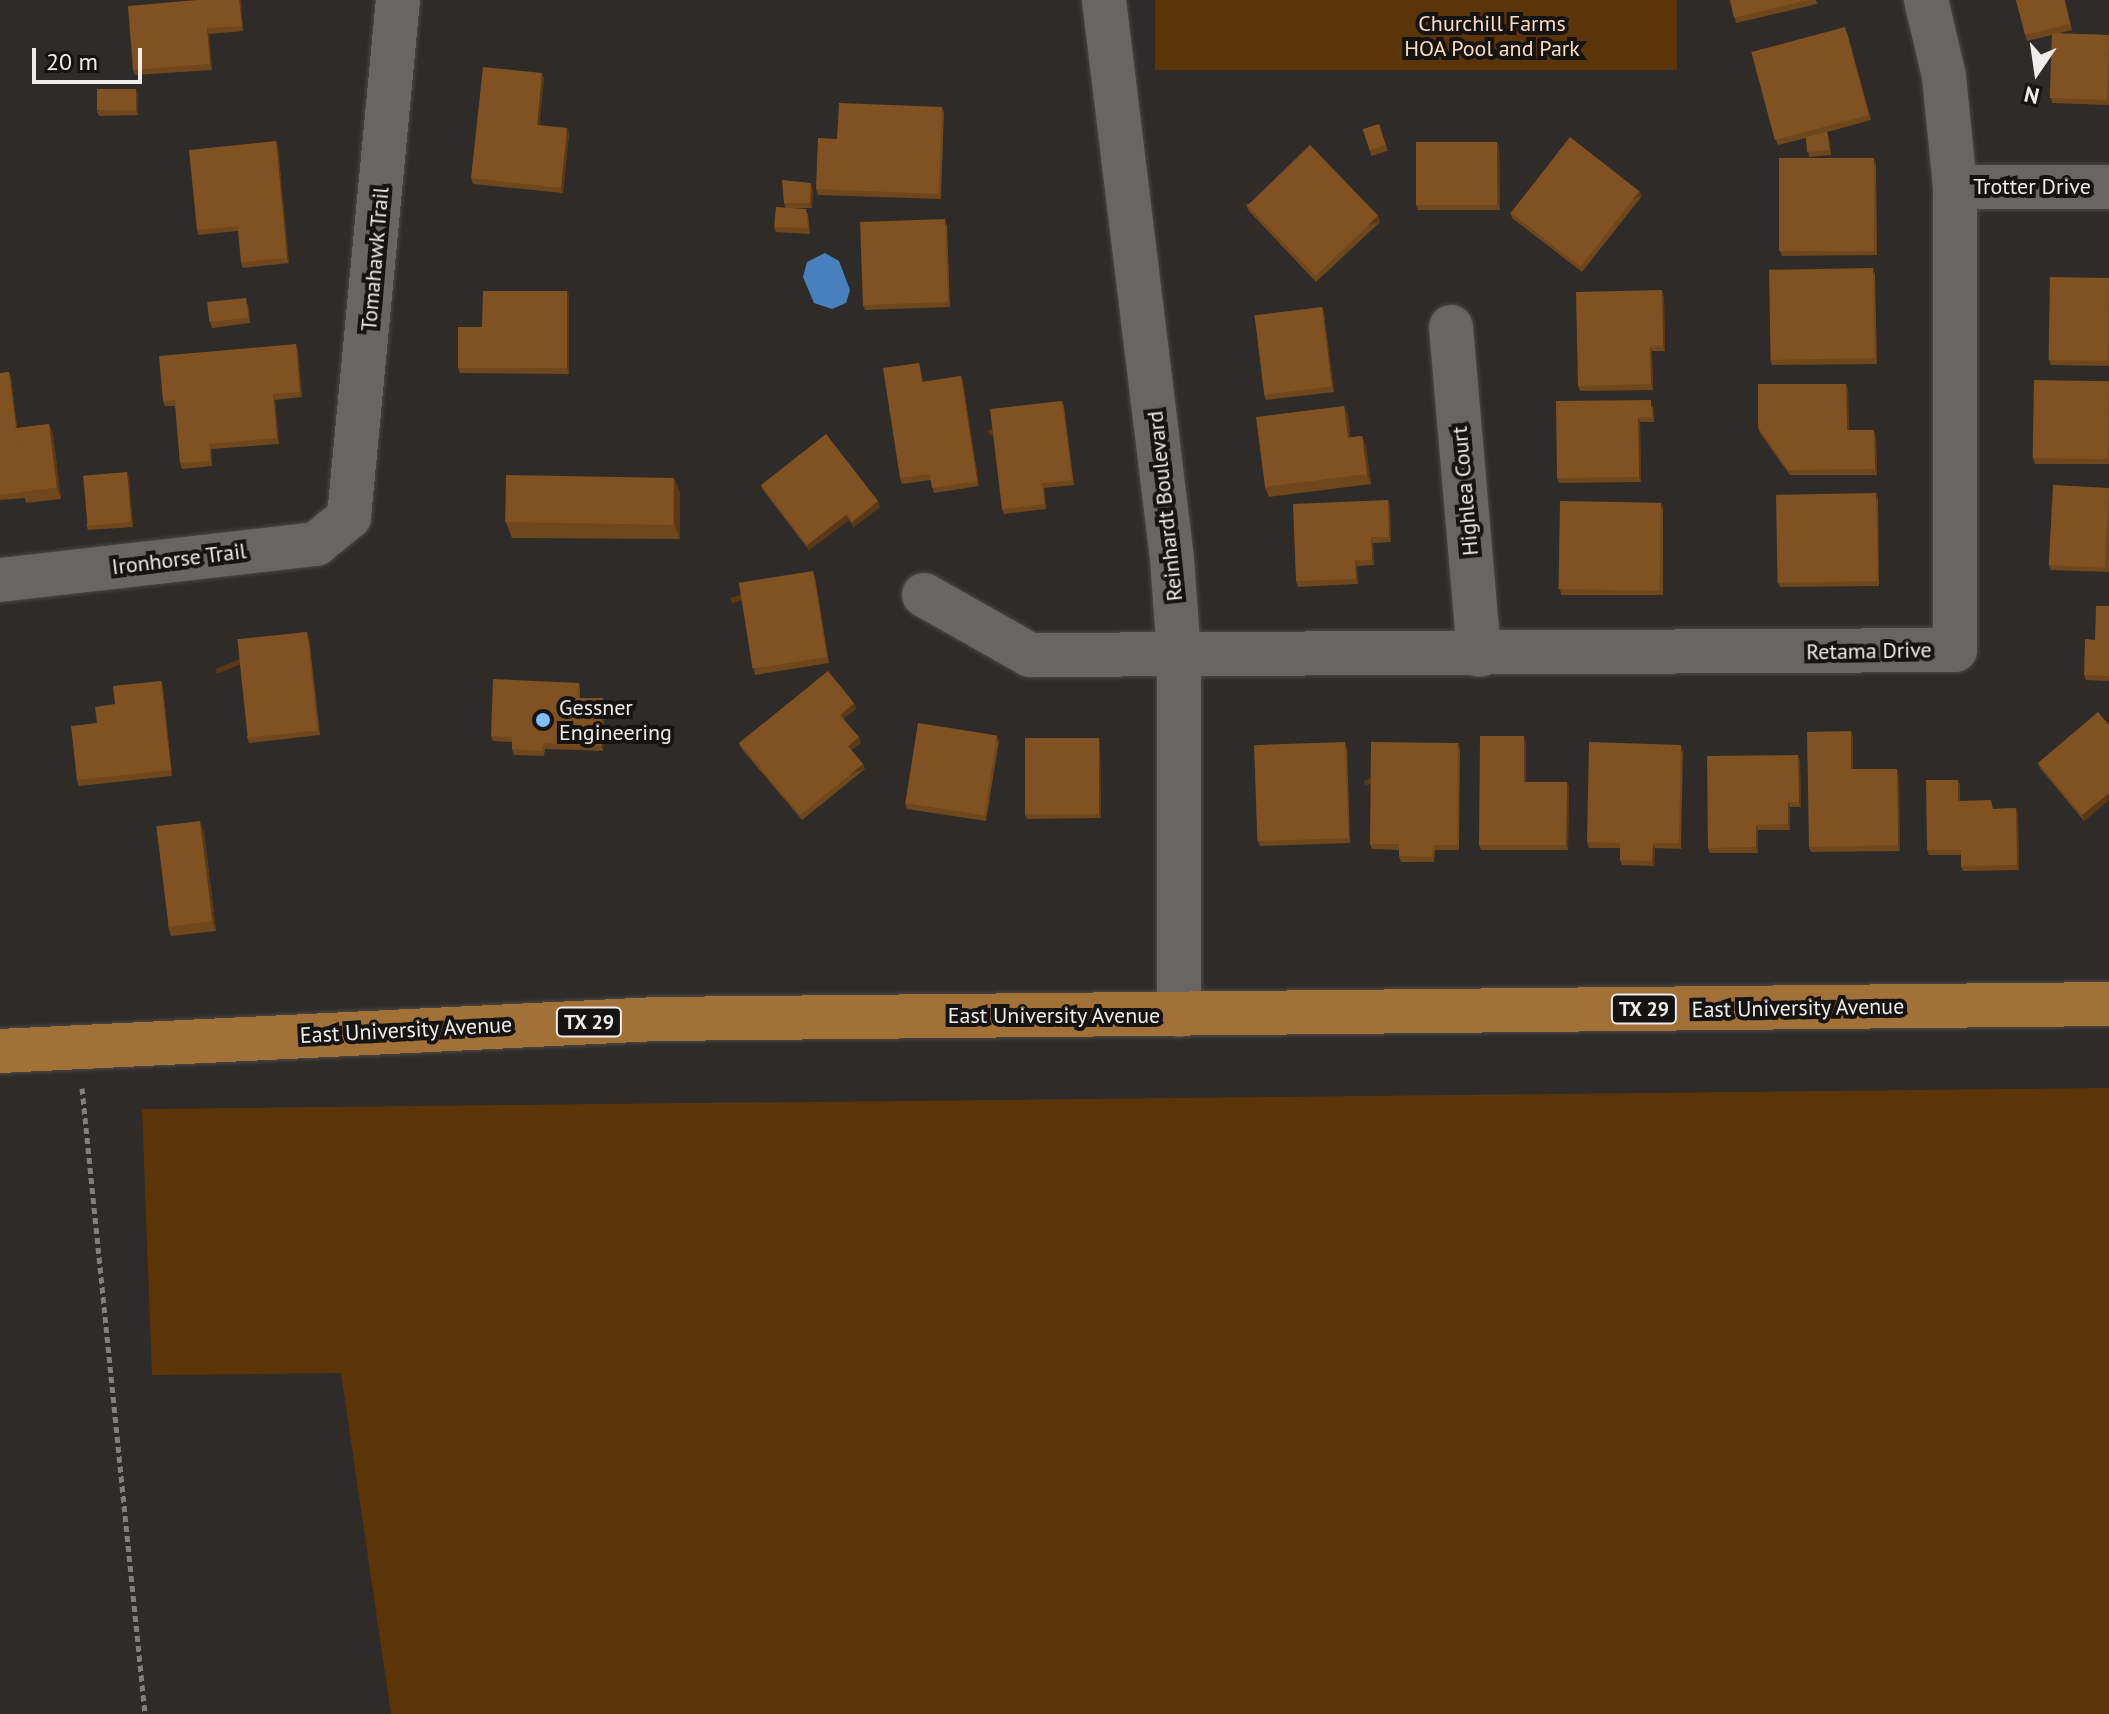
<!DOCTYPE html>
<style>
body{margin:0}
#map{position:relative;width:2109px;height:1714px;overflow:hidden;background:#2e2b28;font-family:"PT Sans",sans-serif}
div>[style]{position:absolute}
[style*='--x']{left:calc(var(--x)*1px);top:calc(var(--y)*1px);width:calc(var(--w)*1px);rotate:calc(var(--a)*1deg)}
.green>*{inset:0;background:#5b3508;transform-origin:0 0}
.water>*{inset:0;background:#4780bc}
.path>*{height:5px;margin-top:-2.5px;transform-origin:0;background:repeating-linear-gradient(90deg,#827f7c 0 6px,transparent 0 10px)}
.roads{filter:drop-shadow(0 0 2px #4a4845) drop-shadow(0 0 2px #4a4845)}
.minor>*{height:44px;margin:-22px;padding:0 22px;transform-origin:22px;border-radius:22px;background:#696562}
.primary>*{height:44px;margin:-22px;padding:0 22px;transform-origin:22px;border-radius:22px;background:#a17137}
.wall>*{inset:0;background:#6e471c;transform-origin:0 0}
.shaded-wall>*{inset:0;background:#5a3917;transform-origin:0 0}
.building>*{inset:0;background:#805221;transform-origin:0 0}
.dots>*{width:22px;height:22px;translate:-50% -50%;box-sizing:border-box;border:4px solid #151413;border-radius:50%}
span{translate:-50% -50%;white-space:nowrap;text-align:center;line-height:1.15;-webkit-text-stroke:8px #151413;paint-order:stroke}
.shield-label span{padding:2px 6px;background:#151413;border:2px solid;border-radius:6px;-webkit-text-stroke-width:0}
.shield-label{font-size:20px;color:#efedeb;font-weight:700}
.park-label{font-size:22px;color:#fedcbd}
.street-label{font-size:22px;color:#efedeb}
.poi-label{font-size:22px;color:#efedeb}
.left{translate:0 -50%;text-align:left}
.north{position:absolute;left:1997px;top:32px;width:80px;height:80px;-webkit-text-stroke:6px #151413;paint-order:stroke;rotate:193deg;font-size:22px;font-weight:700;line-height:32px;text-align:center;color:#efedeb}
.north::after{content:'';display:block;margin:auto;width:28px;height:36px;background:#efedeb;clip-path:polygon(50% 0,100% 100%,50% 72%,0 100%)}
.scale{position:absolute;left:32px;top:48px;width:110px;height:36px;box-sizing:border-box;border:4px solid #efedeb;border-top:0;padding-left:10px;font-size:24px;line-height:28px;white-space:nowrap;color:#efedeb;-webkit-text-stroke:6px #151413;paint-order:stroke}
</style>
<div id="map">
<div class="green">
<div style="left:1155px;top:0;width:522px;height:70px"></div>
<div style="clip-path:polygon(2109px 1088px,2109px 1714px,391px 1714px,341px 1373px,152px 1375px,142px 1109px)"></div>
</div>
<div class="water">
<div style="clip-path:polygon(825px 253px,839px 261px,850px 290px,846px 303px,832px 309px,814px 303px,803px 277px,807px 262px)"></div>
</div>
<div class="path">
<div style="--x:82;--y:1088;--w:629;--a:84.25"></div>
</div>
<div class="roads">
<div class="minor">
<div style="--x:1104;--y:0;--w:563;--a:83.06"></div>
<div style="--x:1172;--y:559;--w:96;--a:85.8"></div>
<div style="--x:1179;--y:655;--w:360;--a:90"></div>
<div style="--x:1955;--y:187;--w:154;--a:0"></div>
<div style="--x:1451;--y:327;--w:329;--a:85.1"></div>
<div style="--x:0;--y:580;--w:318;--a:-6.5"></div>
<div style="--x:316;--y:544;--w:43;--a:-39.3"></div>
<div style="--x:349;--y:517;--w:519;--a:-84.59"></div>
<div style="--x:924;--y:595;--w:122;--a:29.5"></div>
<div style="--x:1030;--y:655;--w:925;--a:-0.31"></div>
<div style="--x:1955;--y:650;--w:463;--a:-90"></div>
<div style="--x:1955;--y:187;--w:112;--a:-95.7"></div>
<div style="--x:1944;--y:76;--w:78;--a:-103.3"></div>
</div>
<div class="primary">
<div style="--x:0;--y:1051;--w:658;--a:-2.79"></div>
<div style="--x:657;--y:1019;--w:1452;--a:-0.59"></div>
</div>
</div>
<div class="wall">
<div style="clip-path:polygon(197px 0,241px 0,243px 31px,209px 34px,212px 70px,135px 75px,133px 70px)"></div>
<div style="clip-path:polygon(1730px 0,1816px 0,1817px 4px,1736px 23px)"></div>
<div style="clip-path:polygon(2016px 0,2065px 0,2072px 30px,2056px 34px,2109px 35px,2109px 105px,2052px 103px,2051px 98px,2052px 35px,2027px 41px)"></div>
<div style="clip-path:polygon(1847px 32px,1871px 120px,1820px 134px,1827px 132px,1829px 138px,1831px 155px,1809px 157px,1806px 138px,1778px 145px,1776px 140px)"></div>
<div style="clip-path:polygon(544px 78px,539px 125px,569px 133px,563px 193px,473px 184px,471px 178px)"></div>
<div style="clip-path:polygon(136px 89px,138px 95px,138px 115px,99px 116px,97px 111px)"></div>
<div style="clip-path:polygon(942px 107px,944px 112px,941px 199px,818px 195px,816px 189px,837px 139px)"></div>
<div style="left:1379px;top:124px;width:28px;height:17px;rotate:72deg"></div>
<div style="clip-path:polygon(276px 141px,278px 147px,289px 263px,243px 268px,241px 262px,238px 231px,198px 235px,197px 230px)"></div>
<div style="clip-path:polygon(1497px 142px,1499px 147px,1500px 210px,1418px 210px,1416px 205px)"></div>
<div style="clip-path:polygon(1876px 163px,1877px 255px,1782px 256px,1780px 251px)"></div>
<div style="clip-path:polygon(813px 189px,812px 208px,792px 208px,808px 214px,810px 234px,776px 232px,774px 227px,786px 208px,784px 203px)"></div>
<div style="clip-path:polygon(1642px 196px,1582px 272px,1512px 218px,1510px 212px)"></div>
<div style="clip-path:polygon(1246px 204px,1378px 216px,1380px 222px,1316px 282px,1248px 210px)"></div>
<div style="clip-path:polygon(947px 224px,950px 307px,865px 310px,863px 305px)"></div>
<div style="clip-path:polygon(1873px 268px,1875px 274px,1877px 364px,1772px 365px,1770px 360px)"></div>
<div style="clip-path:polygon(2109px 278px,2109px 366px,2051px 365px,2049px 360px)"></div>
<div style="clip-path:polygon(567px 291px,569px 297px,569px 374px,460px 373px,458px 368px,482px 327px)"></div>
<div style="clip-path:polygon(1664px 296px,1665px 351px,1652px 351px,1653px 390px,1580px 391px,1578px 386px)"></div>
<div style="clip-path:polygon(248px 304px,250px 323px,212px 328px,210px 323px)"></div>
<div style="clip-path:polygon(1322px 307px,1324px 312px,1334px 392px,1266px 400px,1264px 395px)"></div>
<div style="clip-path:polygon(296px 344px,298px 350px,302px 397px,275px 400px,279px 444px,211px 449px,212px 466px,182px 469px,180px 463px,175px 406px,165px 406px,163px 401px)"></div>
<div style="clip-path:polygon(919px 363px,923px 382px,961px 376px,963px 382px,979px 486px,934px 493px,931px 480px,902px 484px,900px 478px)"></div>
<div style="clip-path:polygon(9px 372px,11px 377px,17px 428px,49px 424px,53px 435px,61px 499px,26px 503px,25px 498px,0 500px,0 373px)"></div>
<div style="clip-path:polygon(2109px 381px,2109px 464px,2035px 464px,2033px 458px)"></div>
<div style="clip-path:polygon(1846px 384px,1848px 389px,1849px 430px,1876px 436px,1877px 475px,1790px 475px,1760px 433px,1758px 427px)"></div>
<div style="clip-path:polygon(1062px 401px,1064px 406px,1074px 485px,1044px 488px,1046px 509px,1004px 514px,1002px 509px)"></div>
<div style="clip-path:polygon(1344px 406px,1348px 416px,1350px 437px,1362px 436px,1366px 447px,1371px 484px,1269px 497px,1265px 487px)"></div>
<div style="clip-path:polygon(1653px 406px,1654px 422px,1640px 422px,1641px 482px,1559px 483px,1557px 478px)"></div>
<div style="clip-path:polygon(129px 478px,133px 527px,88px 530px,86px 525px)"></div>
<div style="clip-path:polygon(674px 478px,680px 493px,680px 539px,512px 538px,506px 522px)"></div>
<div style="clip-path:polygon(761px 485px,880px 507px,854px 527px,849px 520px,809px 550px,763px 490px)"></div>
<div style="clip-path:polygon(2109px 488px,2109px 572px,2051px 570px,2049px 565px)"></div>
<div style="clip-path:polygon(1876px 493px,1878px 499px,1879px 586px,1780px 587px,1778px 582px)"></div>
<div style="clip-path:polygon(1388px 500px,1390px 506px,1391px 542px,1373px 543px,1374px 565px,1357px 566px,1358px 584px,1298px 587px,1296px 581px)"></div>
<div style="clip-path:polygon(1663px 507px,1663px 595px,1561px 595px,1560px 589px)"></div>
<div style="clip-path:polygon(815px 577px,829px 663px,755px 675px,754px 670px)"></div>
<div style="clip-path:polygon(2109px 606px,2109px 681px,2086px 680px,2084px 675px,2095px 640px)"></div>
<div style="clip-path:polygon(309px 637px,320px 735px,249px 743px,247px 737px)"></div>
<div style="clip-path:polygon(161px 681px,163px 686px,172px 776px,79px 786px,77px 780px,97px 723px,115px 704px)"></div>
<div style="clip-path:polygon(579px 683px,580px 689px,580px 698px,603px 698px,605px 704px,603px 751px,545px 749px,544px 756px,514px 755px,512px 749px,512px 742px,493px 741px,491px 736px)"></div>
<div style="clip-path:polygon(854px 703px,856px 709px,843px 719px,861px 743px,851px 750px,863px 764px,865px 769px,802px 820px,741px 748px,739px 743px)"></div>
<div style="clip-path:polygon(2109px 725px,2109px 800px,2084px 821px,2040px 768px,2038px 763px)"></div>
<div style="clip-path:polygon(997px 736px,999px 741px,986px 821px,907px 809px,905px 803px)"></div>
<div style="clip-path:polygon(1853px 736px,1853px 769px,1899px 775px,1900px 851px,1811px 852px,1809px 847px)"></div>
<div style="clip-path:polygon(1526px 742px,1526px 782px,1567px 782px,1569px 787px,1568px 850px,1481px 850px,1479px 845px)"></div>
<div style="clip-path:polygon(1100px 743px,1101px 818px,1027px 819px,1025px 814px)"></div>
<div style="clip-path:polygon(1458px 743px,1460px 748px,1459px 850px,1435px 850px,1434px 862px,1401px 862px,1399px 856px,1399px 850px,1372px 849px,1370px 844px)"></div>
<div style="clip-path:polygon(1347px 747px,1350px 843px,1260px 846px,1258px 841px)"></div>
<div style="clip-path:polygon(1683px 750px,1681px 849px,1655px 848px,1654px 866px,1622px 865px,1620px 860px,1620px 848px,1589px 848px,1587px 842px)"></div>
<div style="clip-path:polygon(1800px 760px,1801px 807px,1790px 807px,1790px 830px,1758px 830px,1758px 853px,1710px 853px,1708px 848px)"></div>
<div style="clip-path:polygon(1958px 780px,1960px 785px,1960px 801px,1994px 809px,2016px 808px,2018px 814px,2019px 870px,1963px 871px,1961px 866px,1961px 855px,1929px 855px,1927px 850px)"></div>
<div style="clip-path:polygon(204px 832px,216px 931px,171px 936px,168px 926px)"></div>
</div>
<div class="shaded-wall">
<div style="clip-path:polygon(239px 0,241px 0,243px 31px,242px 26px)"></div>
<div style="clip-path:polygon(207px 28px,209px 34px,212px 70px,210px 64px)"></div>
<div style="clip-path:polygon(542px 73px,544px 78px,539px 130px,537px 125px)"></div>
<div style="clip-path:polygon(136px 89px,138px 95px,138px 115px,136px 110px)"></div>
<div style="left:942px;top:107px;width:5px;height:87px;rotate:68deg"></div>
<div style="clip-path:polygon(567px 128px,569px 133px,563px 193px,561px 188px)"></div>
<div style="clip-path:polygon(276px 141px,278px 147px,289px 263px,287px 258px)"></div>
<div style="clip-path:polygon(1497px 142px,1499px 147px,1500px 210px,1498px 205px)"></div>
<div style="left:1874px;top:158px;width:5px;height:91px;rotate:68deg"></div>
<div style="clip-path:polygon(811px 183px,813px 189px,812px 208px,810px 203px)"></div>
<div style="left:1640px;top:191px;width:5px;height:95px;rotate:68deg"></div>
<div style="left:1378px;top:216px;width:6px;height:88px;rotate:72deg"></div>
<div style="left:945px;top:219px;width:5px;height:83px;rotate:68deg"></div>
<div style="left:1873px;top:268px;width:6px;height:90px;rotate:72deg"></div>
<div style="clip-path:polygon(1662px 290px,1664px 296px,1665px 351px,1663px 345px)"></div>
<div style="clip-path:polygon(567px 291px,569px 297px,569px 374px,567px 368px)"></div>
<div style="clip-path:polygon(1322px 307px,1324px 312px,1334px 392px,1332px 386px)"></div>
<div style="clip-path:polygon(296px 344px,298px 350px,302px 397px,300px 392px)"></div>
<div style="clip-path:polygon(1650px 346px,1652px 351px,1653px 390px,1651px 384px)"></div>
<div style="clip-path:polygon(9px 372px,11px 377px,25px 492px,24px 492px)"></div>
<div style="clip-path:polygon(961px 376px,963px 382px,979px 486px,977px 481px)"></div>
<div style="clip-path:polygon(1846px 384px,1848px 389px,1849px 436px,1847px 430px)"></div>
<div style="clip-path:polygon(273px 394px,275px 400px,279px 444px,277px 438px)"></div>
<div style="left:1062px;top:401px;width:5px;height:80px;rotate:68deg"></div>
<div style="clip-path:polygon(1344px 406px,1348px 416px,1352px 448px,1348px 438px)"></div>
<div style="clip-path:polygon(1638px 417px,1640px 422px,1641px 482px,1639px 477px)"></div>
<div style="clip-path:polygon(49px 424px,53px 435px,61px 499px,57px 488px)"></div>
<div style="clip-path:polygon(1874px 430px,1876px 436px,1877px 475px,1875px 469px)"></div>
<div style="clip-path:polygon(1362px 436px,1366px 447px,1371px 484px,1367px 474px)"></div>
<div style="clip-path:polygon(127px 472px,129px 478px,133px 527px,131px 522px)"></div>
<div style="clip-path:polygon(674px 478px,680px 493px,680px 539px,674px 524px)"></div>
<div style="left:1876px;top:493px;width:6px;height:88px;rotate:72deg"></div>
<div style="clip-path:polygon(1388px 500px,1390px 506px,1391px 542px,1389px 537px)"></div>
<div style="clip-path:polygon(878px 501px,880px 507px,854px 527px,852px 522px)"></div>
<div style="left:1661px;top:502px;width:5px;height:88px;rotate:68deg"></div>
<div style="clip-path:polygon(847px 514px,849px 520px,809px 550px,807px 545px)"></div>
<div style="clip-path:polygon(1371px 537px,1373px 543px,1374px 565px,1372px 560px)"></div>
<div style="clip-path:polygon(1355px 560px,1357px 566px,1358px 584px,1356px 579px)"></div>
<div style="left:813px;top:571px;width:6px;height:87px;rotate:72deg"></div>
<div style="left:307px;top:632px;width:5px;height:99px;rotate:68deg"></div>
<div style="clip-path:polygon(161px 681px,163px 686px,172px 776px,171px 770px)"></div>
<div style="clip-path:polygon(603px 698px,605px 704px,603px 751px,601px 746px)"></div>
<div style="clip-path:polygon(854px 703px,856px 709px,842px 720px,840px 715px)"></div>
<div style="clip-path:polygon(1851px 731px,1853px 736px,1853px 775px,1851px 769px)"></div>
<div style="left:997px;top:736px;width:5px;height:81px;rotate:68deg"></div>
<div style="clip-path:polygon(1524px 736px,1526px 742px,1526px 787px,1524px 782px)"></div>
<div style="clip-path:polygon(859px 737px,861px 743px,850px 751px,848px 746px)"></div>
<div style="clip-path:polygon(1099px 738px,1100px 743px,1101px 818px,1099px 813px)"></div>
<div style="left:1345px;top:742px;width:5px;height:96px;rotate:68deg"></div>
<div style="left:1458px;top:743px;width:5px;height:102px;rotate:68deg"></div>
<div style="left:1681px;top:745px;width:5px;height:98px;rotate:68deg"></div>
<div style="clip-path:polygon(1798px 755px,1800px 760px,1801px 807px,1799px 802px)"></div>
<div style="left:863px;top:764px;width:5px;height:81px;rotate:68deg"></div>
<div style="clip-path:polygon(1897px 769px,1899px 775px,1900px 851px,1898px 845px)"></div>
<div style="clip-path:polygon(1958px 780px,1960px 785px,1959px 806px,1958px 801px)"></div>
<div style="clip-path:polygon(1567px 782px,1569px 787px,1568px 850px,1566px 845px)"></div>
<div style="clip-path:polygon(2109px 793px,2109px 800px,2084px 821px,2082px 815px)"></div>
<div style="clip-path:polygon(1788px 802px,1790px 807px,1790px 830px,1788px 824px)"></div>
<div style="clip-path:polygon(2016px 808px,2018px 814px,2019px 870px,2017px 865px)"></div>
<div style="clip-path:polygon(200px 821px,204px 832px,216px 931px,212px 921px)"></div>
<div style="clip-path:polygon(1756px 825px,1758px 830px,1758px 853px,1756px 847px)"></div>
<div style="clip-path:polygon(1653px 843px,1655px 848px,1654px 866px,1652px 861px)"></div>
</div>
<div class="building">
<div style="clip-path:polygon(197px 0,239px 0,242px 26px,207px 28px,210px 64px,133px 70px,128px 6px)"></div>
<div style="clip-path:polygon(1730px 0,1808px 0,1734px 18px)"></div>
<div style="clip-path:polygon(2016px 0,2064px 0,2070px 24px,2025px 35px)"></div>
<div style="left:1845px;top:27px;width:91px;height:97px;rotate:75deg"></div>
<div style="left:2052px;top:33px;width:57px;height:65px;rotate:2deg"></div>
<div style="clip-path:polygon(483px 67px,542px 73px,537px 125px,567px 128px,561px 188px,471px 178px)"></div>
<div style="left:136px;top:89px;width:21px;height:39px;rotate:90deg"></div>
<div style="clip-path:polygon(839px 103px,942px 107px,939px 194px,816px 189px,818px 138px,837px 139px)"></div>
<div style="left:1379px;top:124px;width:22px;height:17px;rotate:72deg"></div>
<div style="clip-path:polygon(1827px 132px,1829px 150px,1807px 152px,1806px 137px)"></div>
<div style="left:1570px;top:137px;width:88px;height:96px;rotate:38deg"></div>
<div style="clip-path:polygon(276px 141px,287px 258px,241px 262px,238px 226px,197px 230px,189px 150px)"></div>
<div style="left:1416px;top:142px;width:81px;height:63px"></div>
<div style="left:1310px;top:145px;width:98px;height:87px;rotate:46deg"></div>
<div style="left:1779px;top:158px;width:95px;height:93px"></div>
<div style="clip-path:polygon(782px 180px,811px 183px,810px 203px,784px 203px)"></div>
<div style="clip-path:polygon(776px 207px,806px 209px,808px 228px,774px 227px)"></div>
<div style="left:945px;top:219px;width:83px;height:85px;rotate:88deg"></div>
<div style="left:1873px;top:268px;width:90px;height:104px;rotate:89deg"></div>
<div style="left:2050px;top:277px;width:59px;height:83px;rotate:1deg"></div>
<div style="clip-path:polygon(1662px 290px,1663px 345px,1650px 346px,1651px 384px,1578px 386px,1576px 292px)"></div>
<div style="clip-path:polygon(483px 291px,567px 291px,567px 368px,458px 368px,458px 327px,482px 327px)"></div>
<div style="left:246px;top:298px;width:20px;height:39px;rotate:84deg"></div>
<div style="left:1322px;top:307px;width:80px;height:68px;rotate:83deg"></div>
<div style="clip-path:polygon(296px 344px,300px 392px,273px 394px,277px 438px,209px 444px,210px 461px,180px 463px,175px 400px,163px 401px,159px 356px)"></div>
<div style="clip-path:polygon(919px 363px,922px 382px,961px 376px,977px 481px,932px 488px,930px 474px,900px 478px,883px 368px)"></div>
<div style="clip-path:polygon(9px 372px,16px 428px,15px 428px,24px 492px,0 495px,0 373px)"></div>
<div style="left:2034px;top:380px;width:75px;height:78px;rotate:1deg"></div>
<div style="clip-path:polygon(1758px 384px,1846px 384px,1847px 430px,1874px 430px,1875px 469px,1788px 470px,1758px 427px)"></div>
<div style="clip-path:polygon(1651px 400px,1652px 417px,1638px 417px,1639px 477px,1557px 478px,1556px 401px)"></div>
<div style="clip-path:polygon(1062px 401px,1072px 480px,1042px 483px,1044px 504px,1002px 509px,990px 409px)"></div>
<div style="clip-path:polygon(1344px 406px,1348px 438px,1362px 436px,1367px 474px,1265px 487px,1256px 417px)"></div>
<div style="left:49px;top:424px;width:64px;height:34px;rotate:83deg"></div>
<div style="clip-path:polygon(826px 434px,878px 501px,852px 522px,847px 514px,807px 545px,761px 485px)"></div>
<div style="left:127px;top:472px;width:50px;height:44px;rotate:85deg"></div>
<div style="left:506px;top:475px;width:168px;height:47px;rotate:1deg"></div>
<div style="left:2053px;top:485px;width:56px;height:80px;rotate:3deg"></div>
<div style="left:1876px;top:493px;width:88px;height:100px;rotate:89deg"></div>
<div style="clip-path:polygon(1388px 500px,1389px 537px,1371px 537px,1372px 560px,1355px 560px,1356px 579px,1296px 581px,1293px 504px)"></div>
<div style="left:1560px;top:501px;width:101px;height:88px;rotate:1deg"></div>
<div style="left:813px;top:571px;width:87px;height:75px;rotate:81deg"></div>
<div style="clip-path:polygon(2096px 606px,2109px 606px,2109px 676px,2084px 675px,2085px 639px,2095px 640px)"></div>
<div style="left:307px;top:632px;width:99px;height:70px;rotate:84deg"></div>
<div style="clip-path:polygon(828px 671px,854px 703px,840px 715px,859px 737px,848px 746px,863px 764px,800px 815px,739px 743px)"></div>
<div style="clip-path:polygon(493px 679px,579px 683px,577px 698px,603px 698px,601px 746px,543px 743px,542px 751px,512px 749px,512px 737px,491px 736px)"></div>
<div style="clip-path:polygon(161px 681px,171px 770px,77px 780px,71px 726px,97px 723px,95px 707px,115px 704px,113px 686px)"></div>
<div style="clip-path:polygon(2098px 712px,2109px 725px,2109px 793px,2082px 815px,2038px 763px)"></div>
<div style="left:918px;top:723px;width:80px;height:81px;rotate:9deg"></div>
<div style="clip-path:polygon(1851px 731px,1851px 769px,1897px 769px,1898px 845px,1809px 847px,1807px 732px)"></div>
<div style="clip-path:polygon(1480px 736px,1524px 736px,1524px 782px,1567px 782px,1566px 845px,1479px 845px)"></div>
<div style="left:1025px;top:738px;width:74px;height:76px"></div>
<div style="left:1345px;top:742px;width:96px;height:91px;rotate:88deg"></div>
<div style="clip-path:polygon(1371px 742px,1458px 743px,1457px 845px,1433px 845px,1432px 857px,1399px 856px,1399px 844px,1370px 844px)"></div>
<div style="clip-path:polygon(1589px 742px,1681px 745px,1679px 843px,1653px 843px,1652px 861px,1620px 860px,1620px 843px,1587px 842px)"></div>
<div style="clip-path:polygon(1798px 755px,1799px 802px,1788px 802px,1788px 824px,1756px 825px,1756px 847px,1708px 848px,1707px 756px)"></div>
<div style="clip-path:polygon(1926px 780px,1958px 780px,1958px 801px,1991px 800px,1993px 809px,2016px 808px,2017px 865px,1961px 866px,1961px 850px,1927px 850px)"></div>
<div style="left:200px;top:821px;width:101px;height:44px;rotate:83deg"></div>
</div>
<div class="dots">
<div style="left:543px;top:720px;background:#83bcfb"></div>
</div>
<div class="shield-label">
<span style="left:1644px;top:1009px">TX 29</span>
<span style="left:589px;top:1022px">TX 29</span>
</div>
<div class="park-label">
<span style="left:1492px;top:36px">Churchill Farms<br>HOA Pool and Park</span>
</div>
<div class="street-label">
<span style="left:2032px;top:187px">Trotter Drive</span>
<span style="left:375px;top:259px;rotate:-85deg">Tomahawk Trail</span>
<span style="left:1465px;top:491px;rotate:-95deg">Highlea Court</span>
<span style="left:1165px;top:506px;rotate:-96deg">Reinhardt Boulevard</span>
<span style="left:179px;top:559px;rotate:-7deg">Ironhorse Trail</span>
<span style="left:1869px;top:651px;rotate:-1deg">Retama Drive</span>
<span style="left:1798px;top:1008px;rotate:-1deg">East University Avenue</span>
<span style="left:1054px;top:1016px">East University Avenue</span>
<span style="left:406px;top:1030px;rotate:-3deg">East University Avenue</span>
</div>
<div class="poi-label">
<span class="left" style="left:559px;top:720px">Gessner<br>Engineering</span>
</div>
<div class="north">N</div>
<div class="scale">20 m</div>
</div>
